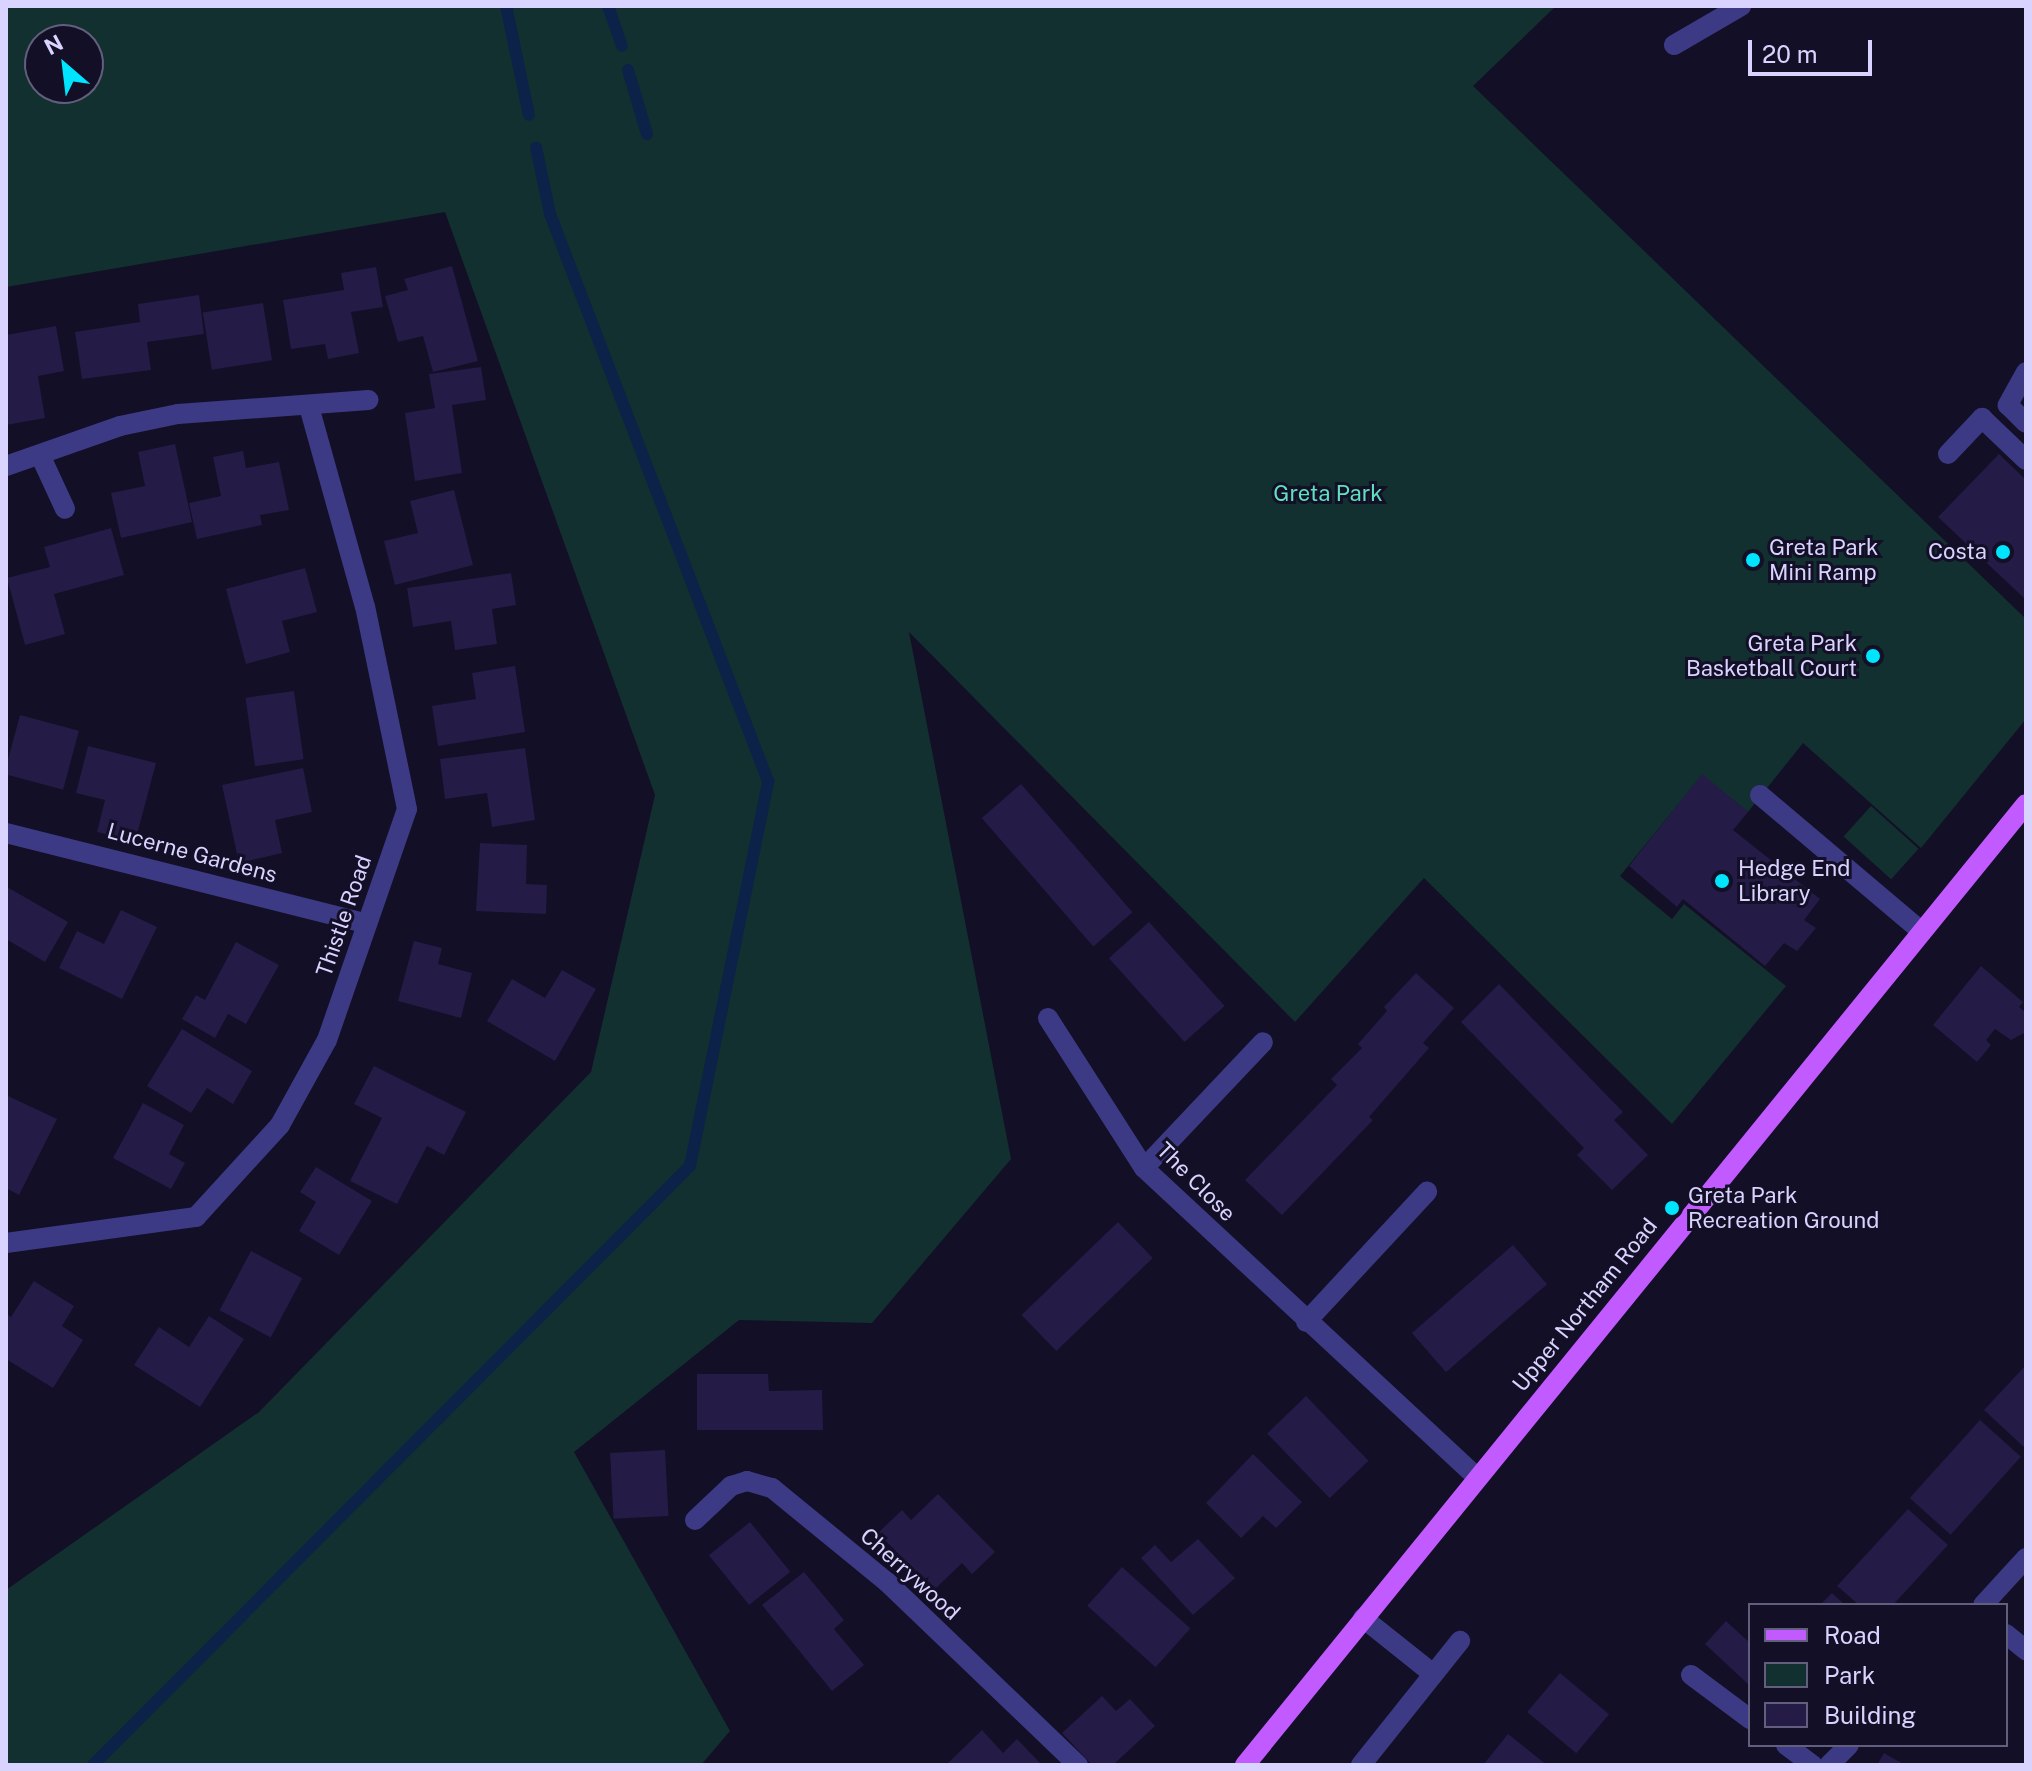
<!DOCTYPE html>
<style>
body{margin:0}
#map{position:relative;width:2032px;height:1771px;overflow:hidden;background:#130f26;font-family:"Public Sans",sans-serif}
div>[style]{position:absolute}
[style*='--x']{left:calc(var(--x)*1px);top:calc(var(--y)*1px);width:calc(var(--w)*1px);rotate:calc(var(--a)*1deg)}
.green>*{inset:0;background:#12302f;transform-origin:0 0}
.stream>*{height:12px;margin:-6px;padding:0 6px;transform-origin:6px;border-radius:6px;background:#0c2248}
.building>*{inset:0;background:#241b47;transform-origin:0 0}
.minor>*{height:20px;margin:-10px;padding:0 10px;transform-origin:10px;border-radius:10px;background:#3d3a85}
.major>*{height:20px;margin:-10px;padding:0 10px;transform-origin:10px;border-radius:10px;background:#c25bff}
.dots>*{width:22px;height:22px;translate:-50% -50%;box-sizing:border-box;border:4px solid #130f26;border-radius:50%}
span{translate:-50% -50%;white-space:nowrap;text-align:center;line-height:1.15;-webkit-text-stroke:6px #130f26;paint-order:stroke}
.park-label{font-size:22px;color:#5fe0c0}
.poi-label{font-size:22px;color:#d9d4ff}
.left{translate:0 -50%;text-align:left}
.right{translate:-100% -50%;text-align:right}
.street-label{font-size:22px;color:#d9d4ff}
.frame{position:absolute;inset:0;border:8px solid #d9d4ff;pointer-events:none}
.legend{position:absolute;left:1748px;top:1603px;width:260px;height:144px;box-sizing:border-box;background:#130f26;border:2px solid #625e7d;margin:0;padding:10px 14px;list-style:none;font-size:24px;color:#d9d4ff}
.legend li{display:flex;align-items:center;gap:16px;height:40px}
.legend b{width:40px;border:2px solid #625e7d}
.north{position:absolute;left:24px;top:24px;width:80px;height:80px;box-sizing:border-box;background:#130f26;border:2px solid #625e7d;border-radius:50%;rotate:332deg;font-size:22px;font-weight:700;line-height:32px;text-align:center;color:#d9d4ff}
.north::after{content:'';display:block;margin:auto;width:28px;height:36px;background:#00e5ff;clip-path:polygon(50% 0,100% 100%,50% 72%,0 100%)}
.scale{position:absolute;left:1748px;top:40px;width:124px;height:36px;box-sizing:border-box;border:4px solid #d9d4ff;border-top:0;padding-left:10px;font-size:24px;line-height:28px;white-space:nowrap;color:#d9d4ff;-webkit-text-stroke:6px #130f26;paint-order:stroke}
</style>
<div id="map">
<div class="green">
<div style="clip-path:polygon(evenodd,6px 6px,1556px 6px,1473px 86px,2026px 619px,2026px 719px,1921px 848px,1803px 743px,1748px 812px,1702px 775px,1620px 876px,1672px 919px,1684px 904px,1786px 986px,1672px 1124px,1424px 878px,1295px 1022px,909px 632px,1011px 1159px,872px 1323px,739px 1320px,574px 1452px,730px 1731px,701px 1765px,6px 1765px,6px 1590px,259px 1412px,591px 1072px,655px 795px,445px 212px,6px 287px,6px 6px,40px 40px,88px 40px,88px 88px,40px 88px,40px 40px)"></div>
<div style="left:1871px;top:806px;width:64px;height:41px;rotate:42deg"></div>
</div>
<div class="stream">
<div style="--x:506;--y:6;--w:111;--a:78.1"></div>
<div style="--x:608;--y:6;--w:42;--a:70.7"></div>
<div style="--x:628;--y:70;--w:67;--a:73.5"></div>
<div style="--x:93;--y:1765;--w:846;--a:-45.1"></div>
<div style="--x:690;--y:1166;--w:393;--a:-78.5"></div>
<div style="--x:768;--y:781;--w:607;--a:-111.03"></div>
<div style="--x:550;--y:214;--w:68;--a:-101.8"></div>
</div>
<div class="building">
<div style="clip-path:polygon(452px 266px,478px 361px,433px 372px,423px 336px,398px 342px,385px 296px,408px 290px,404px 279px)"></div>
<div style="clip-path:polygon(376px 267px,383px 307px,351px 312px,359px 353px,328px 359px,325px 344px,291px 349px,283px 300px,344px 290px,341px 273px)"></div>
<div style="clip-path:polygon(199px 295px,204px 334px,147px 342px,151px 370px,82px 379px,75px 332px,140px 322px,138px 304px)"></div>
<div style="left:263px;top:303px;width:58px;height:61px;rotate:81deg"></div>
<div style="clip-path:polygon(56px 326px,64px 371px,38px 376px,45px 418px,6px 425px,6px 335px)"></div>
<div style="clip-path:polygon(481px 367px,486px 400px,452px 405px,462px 473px,415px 481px,405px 413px,435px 408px,429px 374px)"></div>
<div style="clip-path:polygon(175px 444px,192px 522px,121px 538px,111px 493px,145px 486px,138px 452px)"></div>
<div style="clip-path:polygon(243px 451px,246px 468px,279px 462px,289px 510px,260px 515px,262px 525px,197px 539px,189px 503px,221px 496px,213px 457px)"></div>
<div style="clip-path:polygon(1999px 454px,2026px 480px,2026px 600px,1938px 517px)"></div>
<div style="clip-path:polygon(454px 490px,473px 565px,395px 585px,384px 541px,418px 533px,410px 501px)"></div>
<div style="clip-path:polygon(111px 528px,124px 575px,54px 594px,65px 634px,25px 645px,7px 578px,50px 567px,44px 547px)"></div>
<div style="clip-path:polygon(305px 568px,317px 612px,282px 621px,290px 652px,246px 664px,226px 589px)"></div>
<div style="clip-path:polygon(511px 573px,516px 605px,492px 609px,497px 644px,455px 650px,451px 621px,413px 627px,407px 588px)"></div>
<div style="clip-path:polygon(515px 666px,525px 732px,438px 746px,432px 706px,476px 699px,472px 673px)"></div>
<div style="left:294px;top:691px;width:69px;height:49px;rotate:82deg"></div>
<div style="left:20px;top:715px;width:61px;height:61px;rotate:15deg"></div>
<div style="clip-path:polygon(88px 746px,156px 763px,135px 842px,97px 832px,105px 800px,76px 793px)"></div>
<div style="clip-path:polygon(525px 748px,535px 820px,492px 827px,487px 793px,445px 799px,440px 759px)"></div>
<div style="clip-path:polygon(303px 768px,312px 812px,275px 820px,282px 853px,239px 863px,222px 785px)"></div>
<div style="clip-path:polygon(1702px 774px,1748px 812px,1733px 830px,1820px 899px,1804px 920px,1816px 928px,1797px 951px,1784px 943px,1765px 966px,1683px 899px,1677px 907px,1629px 866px)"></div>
<div style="left:1021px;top:784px;width:170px;height:52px;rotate:49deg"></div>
<div style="clip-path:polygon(480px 843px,527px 845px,526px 884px,547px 885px,546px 914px,476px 911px)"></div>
<div style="clip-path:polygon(7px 887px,68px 922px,45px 962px,6px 939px)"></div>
<div style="clip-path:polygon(121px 910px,157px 927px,122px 999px,59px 968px,77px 931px,104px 944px)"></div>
<div style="left:1149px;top:922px;width:113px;height:54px;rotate:48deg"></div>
<div style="clip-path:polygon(414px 941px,442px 948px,438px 964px,472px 973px,461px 1018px,398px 1001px)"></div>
<div style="clip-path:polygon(236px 942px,279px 965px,246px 1024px,228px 1014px,215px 1038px,182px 1019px,196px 995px,205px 1000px)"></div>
<div style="clip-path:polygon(1981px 966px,2023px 1002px,2019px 1007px,2025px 1012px,2026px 1032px,2011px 1040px,1995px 1029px,1986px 1040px,1991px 1045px,1977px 1062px,1933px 1025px)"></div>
<div style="clip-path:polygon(562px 970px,596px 989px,555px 1061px,487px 1021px,512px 979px,545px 998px)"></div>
<div style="clip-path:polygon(1416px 973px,1454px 1008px,1423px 1043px,1429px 1048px,1369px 1117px,1373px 1120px,1282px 1215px,1245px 1180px,1337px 1085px,1331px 1079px,1362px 1048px,1358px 1044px,1387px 1011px,1384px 1007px)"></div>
<div style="clip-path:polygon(1499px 984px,1623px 1112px,1614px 1120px,1648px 1155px,1612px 1190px,1577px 1155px,1584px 1148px,1461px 1022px)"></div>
<div style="clip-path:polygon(182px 1029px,252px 1071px,233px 1104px,207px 1088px,191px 1113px,147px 1086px)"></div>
<div style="clip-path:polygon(374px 1066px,466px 1112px,444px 1155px,427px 1146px,397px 1204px,350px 1181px,382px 1118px,354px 1104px)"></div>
<div style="clip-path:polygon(6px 1095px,57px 1119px,19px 1195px,6px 1188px)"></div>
<div style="clip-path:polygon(143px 1103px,184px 1125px,169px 1154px,185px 1163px,171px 1189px,113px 1158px)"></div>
<div style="clip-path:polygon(316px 1167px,372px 1201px,339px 1255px,299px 1231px,316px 1202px,300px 1192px)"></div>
<div style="left:1118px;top:1222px;width:50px;height:134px;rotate:46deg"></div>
<div style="left:1513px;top:1245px;width:52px;height:134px;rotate:49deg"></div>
<div style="left:251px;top:1251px;width:58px;height:67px;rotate:28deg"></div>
<div style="clip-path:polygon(34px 1281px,74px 1306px,62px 1326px,83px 1340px,53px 1388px,6px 1359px,6px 1314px,11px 1317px)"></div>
<div style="clip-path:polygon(209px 1316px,244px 1339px,200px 1407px,134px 1365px,159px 1327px,189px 1347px)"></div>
<div style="clip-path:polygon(2026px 1365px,2026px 1449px,1984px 1410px)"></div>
<div style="clip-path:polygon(697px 1374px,768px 1374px,769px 1391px,822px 1390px,823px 1430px,697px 1430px)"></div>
<div style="left:1306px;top:1396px;width:90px;height:54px;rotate:46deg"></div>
<div style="left:1980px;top:1420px;width:55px;height:105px;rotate:42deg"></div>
<div style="left:665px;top:1450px;width:66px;height:55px;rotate:87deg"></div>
<div style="clip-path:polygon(1253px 1454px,1302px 1502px,1276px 1528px,1263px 1516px,1241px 1538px,1206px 1503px)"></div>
<div style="clip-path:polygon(938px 1494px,995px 1552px,972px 1574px,962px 1563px,934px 1590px,878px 1533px,902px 1510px,911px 1520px)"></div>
<div style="clip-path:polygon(1908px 1509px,1948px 1545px,1893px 1605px,1859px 1605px,1837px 1586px)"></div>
<div style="left:750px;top:1522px;width:64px;height:53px;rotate:51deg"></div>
<div style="clip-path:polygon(1198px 1539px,1235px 1578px,1193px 1615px,1141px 1558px,1155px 1545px,1171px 1562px)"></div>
<div style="left:1122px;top:1567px;width:92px;height:52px;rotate:42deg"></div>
<div style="clip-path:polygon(804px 1572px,844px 1620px,834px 1629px,864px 1665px,832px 1691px,762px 1605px)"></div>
<div style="clip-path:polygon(1832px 1593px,1845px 1605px,1820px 1605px)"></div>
<div style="clip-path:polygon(1726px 1621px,1750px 1643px,1750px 1686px,1705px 1644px)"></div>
<div style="left:1560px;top:1673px;width:64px;height:51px;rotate:40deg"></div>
<div style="clip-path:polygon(1102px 1696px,1116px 1711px,1130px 1699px,1155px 1726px,1113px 1765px,1092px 1765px,1062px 1733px)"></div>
<div style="clip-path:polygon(982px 1730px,1003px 1753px,1017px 1739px,1042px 1765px,946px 1765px)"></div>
<div style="clip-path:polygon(1508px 1734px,1547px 1765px,1483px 1765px)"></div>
<div style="clip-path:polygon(1884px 1753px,1905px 1765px,1877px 1765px)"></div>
</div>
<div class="minor">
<div style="--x:1674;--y:45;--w:78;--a:-30.2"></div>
<div style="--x:2026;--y:372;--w:38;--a:119"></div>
<div style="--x:2008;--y:405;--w:25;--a:45"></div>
<div style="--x:1948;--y:454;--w:50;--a:-46.6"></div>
<div style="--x:1982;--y:418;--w:61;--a:43.7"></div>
<div style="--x:41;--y:457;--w:57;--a:65.2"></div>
<div style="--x:6;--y:466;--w:121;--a:-19.3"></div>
<div style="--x:120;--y:426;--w:59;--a:-11.7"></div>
<div style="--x:178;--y:414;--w:191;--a:-4.2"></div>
<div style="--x:1760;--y:795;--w:211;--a:40.2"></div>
<div style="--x:6;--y:833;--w:370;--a:14.1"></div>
<div style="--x:1048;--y:1018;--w:178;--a:57.4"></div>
<div style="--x:1144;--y:1168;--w:454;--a:42.9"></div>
<div style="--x:1144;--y:1168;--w:173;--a:-46.6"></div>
<div style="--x:6;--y:1243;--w:192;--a:-7.8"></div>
<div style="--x:196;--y:1217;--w:125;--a:-47.6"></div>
<div style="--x:280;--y:1125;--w:97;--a:-61.1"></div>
<div style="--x:327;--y:1040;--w:244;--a:-70.9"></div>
<div style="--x:407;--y:809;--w:206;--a:-101.7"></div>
<div style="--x:365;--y:607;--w:208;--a:-105.6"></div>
<div style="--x:1306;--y:1322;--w:178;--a:-47.1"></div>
<div style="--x:695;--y:1520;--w:50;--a:-43.4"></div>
<div style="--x:731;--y:1486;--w:17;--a:-17"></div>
<div style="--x:747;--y:1481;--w:26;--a:16"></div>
<div style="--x:772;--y:1488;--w:149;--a:39.3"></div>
<div style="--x:887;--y:1582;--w:265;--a:43.8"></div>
<div style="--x:1983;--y:1605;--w:64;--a:-47.5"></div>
<div style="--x:1363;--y:1618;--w:88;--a:38.6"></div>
<div style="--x:2006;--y:1634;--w:26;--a:39"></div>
<div style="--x:1691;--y:1675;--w:74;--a:36.7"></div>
<div style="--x:1786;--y:1745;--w:34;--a:37"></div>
<div style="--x:1361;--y:1765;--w:159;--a:-51.4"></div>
<div style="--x:1829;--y:1765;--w:28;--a:-45"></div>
</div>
<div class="major">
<div style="--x:1245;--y:1765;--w:1238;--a:-50.9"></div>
</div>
<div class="dots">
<div style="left:2003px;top:552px;background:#00e5ff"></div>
<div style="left:1753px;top:560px;background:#00e5ff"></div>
<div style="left:1873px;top:656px;background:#00e5ff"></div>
<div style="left:1722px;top:881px;background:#00e5ff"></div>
<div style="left:1672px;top:1208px;background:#00e5ff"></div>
</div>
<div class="park-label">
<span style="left:1328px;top:494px">Greta Park</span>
</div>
<div class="poi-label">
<span class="left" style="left:1769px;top:560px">Greta Park<br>Mini Ramp</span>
<span class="right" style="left:1987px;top:552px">Costa</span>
<span class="right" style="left:1857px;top:656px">Greta Park<br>Basketball Court</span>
<span class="left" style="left:1738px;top:881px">Hedge End<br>Library</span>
<span class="left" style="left:1688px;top:1208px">Greta Park<br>Recreation Ground</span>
</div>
<div class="street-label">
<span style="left:192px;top:853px;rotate:15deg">Lucerne Gardens</span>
<span style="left:344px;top:916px;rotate:-71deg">Thistle Road</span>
<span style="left:1196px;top:1182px;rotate:45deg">The Close</span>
<span style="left:1585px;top:1305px;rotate:-51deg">Upper Northam Road</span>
<span style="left:910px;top:1574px;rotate:42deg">Cherrywood</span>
</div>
<div class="frame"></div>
<ul class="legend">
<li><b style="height:10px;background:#c25bff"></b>Road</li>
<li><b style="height:22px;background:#12302f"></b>Park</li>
<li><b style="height:22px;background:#241b47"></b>Building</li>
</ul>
<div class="north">N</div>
<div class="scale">20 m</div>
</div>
